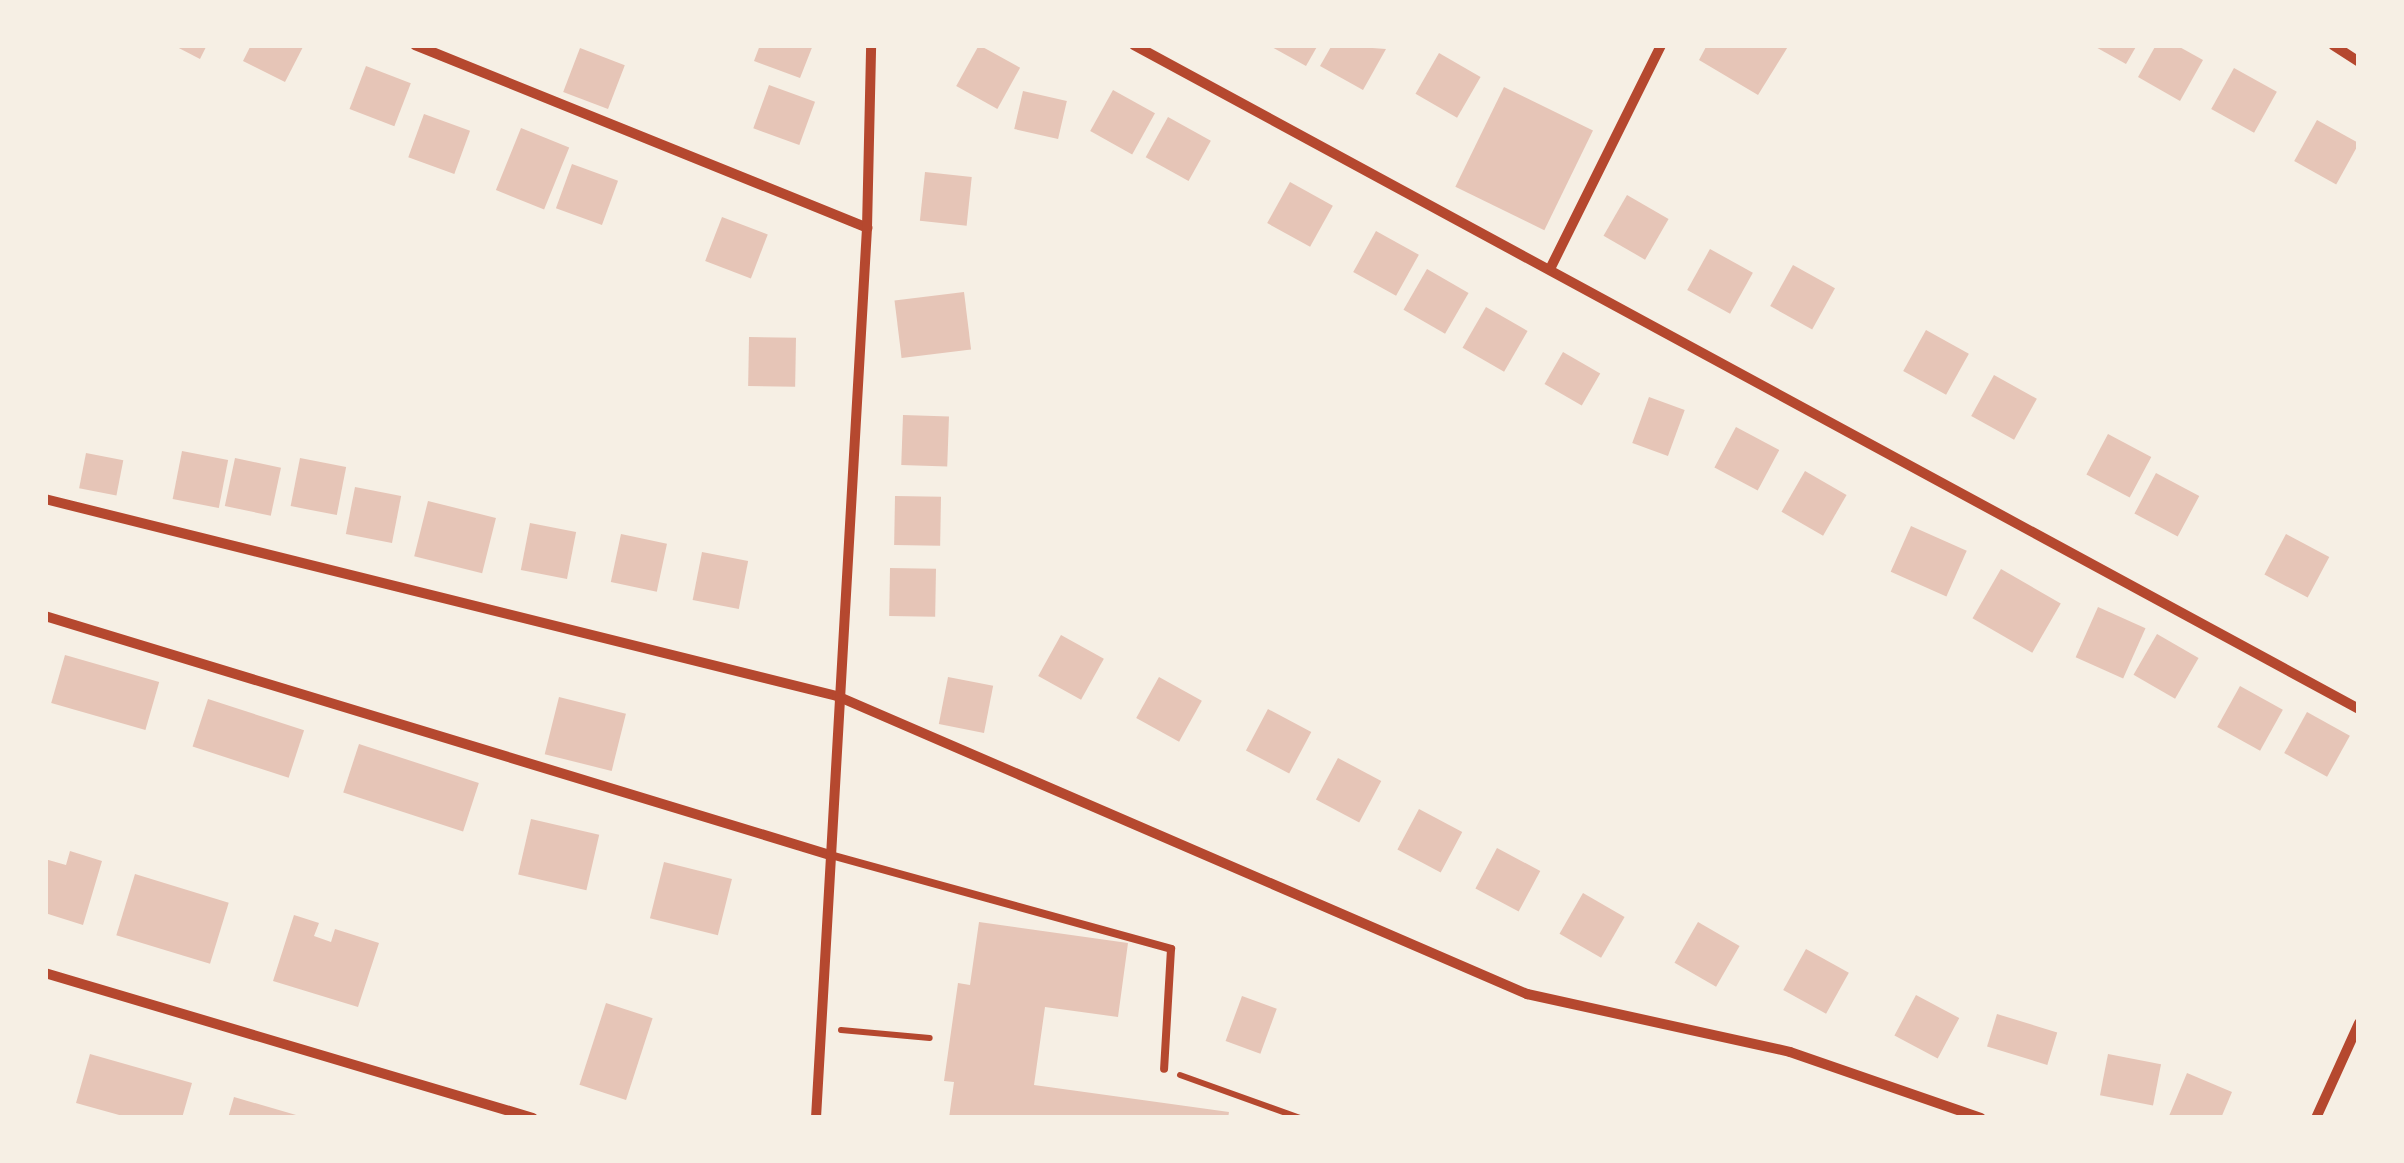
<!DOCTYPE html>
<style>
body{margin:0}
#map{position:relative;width:2404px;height:1163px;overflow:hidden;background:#f6efe4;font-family:Overpass,sans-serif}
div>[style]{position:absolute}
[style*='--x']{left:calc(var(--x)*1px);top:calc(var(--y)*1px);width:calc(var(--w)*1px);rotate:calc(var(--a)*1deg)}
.building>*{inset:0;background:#e6c5b7;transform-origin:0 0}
.path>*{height:6px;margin:-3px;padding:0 3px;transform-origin:3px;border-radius:3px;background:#b5482f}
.service>*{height:8px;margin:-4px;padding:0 4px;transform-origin:4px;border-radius:4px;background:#b5482f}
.minor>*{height:10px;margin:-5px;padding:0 5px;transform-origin:5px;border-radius:5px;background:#b5482f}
span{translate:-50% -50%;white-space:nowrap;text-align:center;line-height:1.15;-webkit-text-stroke:10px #f6efe4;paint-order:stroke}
.frame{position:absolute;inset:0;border:48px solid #f6efe4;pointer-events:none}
</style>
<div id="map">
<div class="building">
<div style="clip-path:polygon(173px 45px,207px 45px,200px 59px)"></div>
<div style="clip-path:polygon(251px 45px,304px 45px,285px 82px,243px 61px)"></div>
<div style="clip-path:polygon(760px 45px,813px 45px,800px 78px,754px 61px)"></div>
<div style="left:979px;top:45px;width:47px;height:47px;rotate:29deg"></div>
<div style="clip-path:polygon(1268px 45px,1318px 45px,1306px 66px)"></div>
<div style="clip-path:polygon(1332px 45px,1386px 49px,1363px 90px,1320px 66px)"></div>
<div style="clip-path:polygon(1707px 45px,1789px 45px,1758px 95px,1699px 60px)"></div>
<div style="clip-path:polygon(2092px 45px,2137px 45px,2126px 64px)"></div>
<div style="clip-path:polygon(2156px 45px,2176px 45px,2203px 60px,2180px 101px,2138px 77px)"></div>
<div style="left:580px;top:48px;width:48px;height:47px;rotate:21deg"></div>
<div style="left:1439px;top:53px;width:48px;height:47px;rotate:30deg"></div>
<div style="left:366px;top:66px;width:48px;height:46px;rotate:21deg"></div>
<div style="left:2234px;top:68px;width:49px;height:47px;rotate:29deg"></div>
<div style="left:769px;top:85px;width:49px;height:46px;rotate:20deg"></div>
<div style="left:1504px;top:87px;width:99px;height:111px;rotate:26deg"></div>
<div style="left:1113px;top:90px;width:48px;height:47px;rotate:29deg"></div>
<div style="left:1023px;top:91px;width:45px;height:39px;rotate:13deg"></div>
<div style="left:424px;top:114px;width:49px;height:46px;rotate:20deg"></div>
<div style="left:1168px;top:117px;width:49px;height:46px;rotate:29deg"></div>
<div style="left:2317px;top:120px;width:48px;height:47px;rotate:29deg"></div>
<div style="left:521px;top:128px;width:52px;height:67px;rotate:22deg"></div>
<div style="left:572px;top:164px;width:49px;height:47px;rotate:20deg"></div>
<div style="left:925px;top:172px;width:47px;height:49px;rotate:6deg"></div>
<div style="left:1290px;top:182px;width:49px;height:47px;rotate:29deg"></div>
<div style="left:1627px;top:195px;width:48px;height:47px;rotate:30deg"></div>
<div style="left:722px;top:217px;width:49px;height:47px;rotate:21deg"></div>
<div style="left:1376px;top:231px;width:49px;height:47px;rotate:29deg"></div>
<div style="left:1710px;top:249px;width:49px;height:47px;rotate:29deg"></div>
<div style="left:1793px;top:265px;width:48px;height:47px;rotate:29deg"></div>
<div style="left:1427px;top:269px;width:48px;height:47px;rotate:30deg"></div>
<div style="left:964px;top:292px;width:58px;height:70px;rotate:83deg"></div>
<div style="left:1486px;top:307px;width:48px;height:47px;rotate:30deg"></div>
<div style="left:1926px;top:330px;width:49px;height:47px;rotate:29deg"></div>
<div style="left:749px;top:337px;width:47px;height:49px;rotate:1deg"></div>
<div style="left:1563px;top:352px;width:43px;height:37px;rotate:30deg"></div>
<div style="left:1994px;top:375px;width:49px;height:47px;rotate:29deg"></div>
<div style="left:1649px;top:397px;width:38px;height:49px;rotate:20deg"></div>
<div style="left:903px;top:415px;width:46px;height:50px;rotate:2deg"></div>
<div style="left:1736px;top:427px;width:49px;height:46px;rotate:28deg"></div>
<div style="left:2108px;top:434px;width:49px;height:46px;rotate:28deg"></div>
<div style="left:182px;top:451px;width:47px;height:49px;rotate:11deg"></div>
<div style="left:86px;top:453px;width:38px;height:36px;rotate:11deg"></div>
<div style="left:235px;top:458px;width:47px;height:49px;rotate:12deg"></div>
<div style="left:300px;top:458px;width:47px;height:49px;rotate:11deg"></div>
<div style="left:1805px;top:471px;width:48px;height:47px;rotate:30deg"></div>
<div style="left:2156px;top:473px;width:49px;height:46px;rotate:28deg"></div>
<div style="left:355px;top:487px;width:47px;height:48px;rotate:11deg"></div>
<div style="left:895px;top:496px;width:46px;height:49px;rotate:1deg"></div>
<div style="left:428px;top:501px;width:70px;height:57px;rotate:14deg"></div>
<div style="left:530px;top:523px;width:47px;height:48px;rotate:11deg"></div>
<div style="left:1911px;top:526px;width:61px;height:50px;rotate:24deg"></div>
<div style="left:621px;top:534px;width:47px;height:49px;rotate:12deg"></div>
<div style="left:2286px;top:534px;width:49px;height:46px;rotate:28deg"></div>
<div style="left:702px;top:552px;width:47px;height:49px;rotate:11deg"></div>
<div style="left:890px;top:568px;width:46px;height:48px;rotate:1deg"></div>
<div style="left:2001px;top:569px;width:69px;height:57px;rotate:30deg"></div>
<div style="left:2098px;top:607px;width:52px;height:55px;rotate:24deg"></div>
<div style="left:2157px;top:634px;width:48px;height:47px;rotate:30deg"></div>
<div style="left:1061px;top:635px;width:49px;height:47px;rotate:29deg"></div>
<div style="left:65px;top:655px;width:98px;height:50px;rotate:16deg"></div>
<div style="left:948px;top:677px;width:46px;height:48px;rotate:11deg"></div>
<div style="left:1159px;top:677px;width:49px;height:47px;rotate:29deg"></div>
<div style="left:2240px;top:686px;width:49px;height:47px;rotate:29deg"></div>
<div style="left:559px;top:697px;width:69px;height:59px;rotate:14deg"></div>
<div style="left:208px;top:699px;width:101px;height:50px;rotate:18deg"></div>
<div style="left:1268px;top:709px;width:49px;height:47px;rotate:28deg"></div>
<div style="left:2307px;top:712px;width:49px;height:47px;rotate:29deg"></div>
<div style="left:359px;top:744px;width:126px;height:51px;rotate:18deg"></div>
<div style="left:1338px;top:758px;width:49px;height:47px;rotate:28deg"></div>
<div style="left:1419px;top:809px;width:49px;height:46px;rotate:28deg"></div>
<div style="left:531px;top:819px;width:70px;height:57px;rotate:13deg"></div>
<div style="left:1497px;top:848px;width:49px;height:46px;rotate:28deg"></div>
<div style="clip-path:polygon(70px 851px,102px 861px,83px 925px,45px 913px,45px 859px,66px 865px)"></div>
<div style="left:664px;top:862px;width:70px;height:58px;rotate:14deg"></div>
<div style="left:135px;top:874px;width:98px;height:64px;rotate:17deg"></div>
<div style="left:1583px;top:893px;width:48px;height:47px;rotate:30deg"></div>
<div style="clip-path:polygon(294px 915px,319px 923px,314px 936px,331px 942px,335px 929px,379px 943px,358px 1007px,273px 981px)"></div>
<div style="clip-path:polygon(979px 922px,1128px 943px,1118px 1017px,1045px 1007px,1034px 1085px,1229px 1112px,1228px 1118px,949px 1118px,954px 1082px,944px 1081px,958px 983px,970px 985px)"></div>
<div style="left:1698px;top:922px;width:48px;height:47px;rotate:30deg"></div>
<div style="left:1806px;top:949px;width:49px;height:47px;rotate:29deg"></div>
<div style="left:1916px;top:995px;width:49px;height:46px;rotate:28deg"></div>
<div style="left:1242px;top:996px;width:37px;height:48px;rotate:20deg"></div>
<div style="left:606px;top:1003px;width:49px;height:86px;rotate:18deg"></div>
<div style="left:1997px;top:1014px;width:63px;height:34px;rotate:17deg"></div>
<div style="clip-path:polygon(90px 1054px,192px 1083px,182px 1118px,130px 1118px,76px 1103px)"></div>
<div style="left:2108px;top:1054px;width:54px;height:42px;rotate:11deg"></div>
<div style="clip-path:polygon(2187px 1073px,2232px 1092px,2221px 1118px,2169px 1116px)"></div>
<div style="clip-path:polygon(234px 1097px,303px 1117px,303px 1118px,228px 1118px)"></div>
</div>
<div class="path">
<div style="--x:841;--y:1030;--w:89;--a:5.1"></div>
<div style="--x:1180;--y:1075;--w:127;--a:19.7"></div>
</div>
<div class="service">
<div style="--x:827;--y:854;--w:357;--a:15.4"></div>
<div style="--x:1171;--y:949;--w:120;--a:93.3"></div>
</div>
<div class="minor">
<div style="--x:415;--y:45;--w:488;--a:22"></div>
<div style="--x:1134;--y:45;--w:1393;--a:28.46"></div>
<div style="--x:2333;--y:45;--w:31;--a:33"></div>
<div style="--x:1551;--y:267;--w:248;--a:-63.6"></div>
<div style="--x:45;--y:499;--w:816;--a:13.97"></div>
<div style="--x:837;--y:696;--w:752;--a:23.36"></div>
<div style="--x:1527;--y:994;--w:269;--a:12.4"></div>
<div style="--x:1790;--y:1052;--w:202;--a:19.1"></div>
<div style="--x:45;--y:616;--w:817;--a:16.93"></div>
<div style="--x:45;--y:973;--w:509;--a:16.55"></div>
<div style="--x:816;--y:1118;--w:891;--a:-86.72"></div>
<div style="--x:867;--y:228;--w:183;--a:-88.7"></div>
<div style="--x:2316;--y:1118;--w:104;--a:-65.6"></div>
</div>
<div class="frame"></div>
</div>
